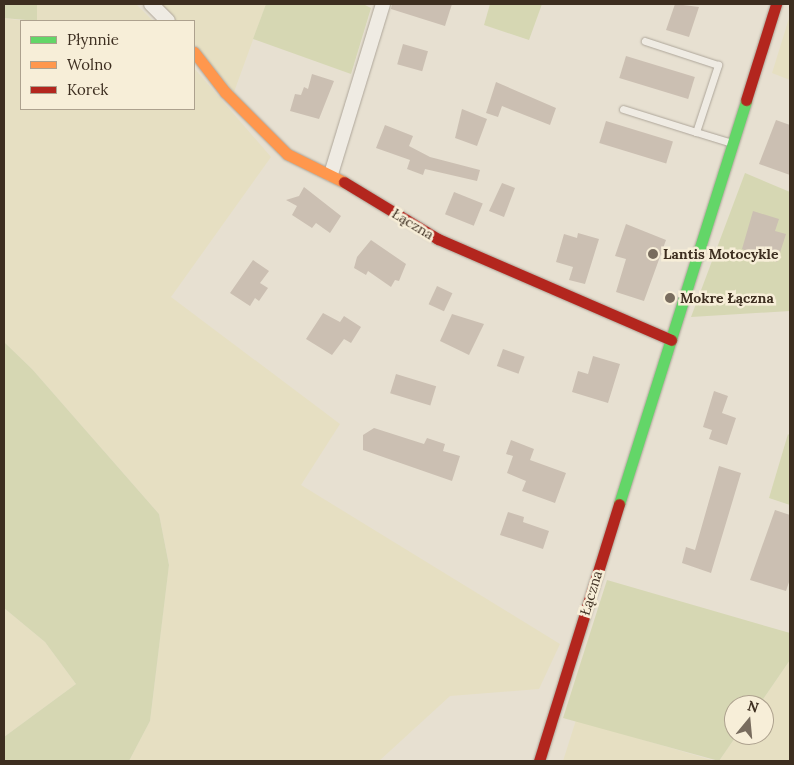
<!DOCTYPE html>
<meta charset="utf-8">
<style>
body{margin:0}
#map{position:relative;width:794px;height:765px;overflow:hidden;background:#e7e0d1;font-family:Lora,serif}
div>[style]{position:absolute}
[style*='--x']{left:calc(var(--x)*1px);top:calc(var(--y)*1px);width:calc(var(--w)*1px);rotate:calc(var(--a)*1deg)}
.farmland>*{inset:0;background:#e6dfc2}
.green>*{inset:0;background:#d6d7b3}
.building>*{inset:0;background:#cbbfb2;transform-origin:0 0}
.roads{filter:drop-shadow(0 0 1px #ada599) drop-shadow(0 0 1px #ada599)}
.lane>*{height:7px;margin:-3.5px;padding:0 3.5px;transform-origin:3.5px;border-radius:3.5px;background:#efebe3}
.street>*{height:14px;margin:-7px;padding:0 7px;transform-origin:7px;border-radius:7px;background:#efebe3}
.fast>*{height:11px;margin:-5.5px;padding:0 5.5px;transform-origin:5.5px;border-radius:5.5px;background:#63d668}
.slow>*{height:11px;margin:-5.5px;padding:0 5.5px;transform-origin:5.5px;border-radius:5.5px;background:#ff974d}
.jam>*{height:11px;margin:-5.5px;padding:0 5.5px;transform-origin:5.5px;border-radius:5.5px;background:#b3261e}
.dots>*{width:14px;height:14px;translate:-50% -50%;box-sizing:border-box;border:2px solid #f7eed8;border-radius:50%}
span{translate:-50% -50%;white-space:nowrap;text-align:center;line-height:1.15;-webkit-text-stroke:5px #f7eed8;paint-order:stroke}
.street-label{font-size:14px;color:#3d2e20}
.poi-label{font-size:14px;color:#3d2e20;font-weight:700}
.left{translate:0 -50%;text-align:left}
.frame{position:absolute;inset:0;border:5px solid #3d2e20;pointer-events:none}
.legend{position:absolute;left:20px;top:20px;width:175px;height:90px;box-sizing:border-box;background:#f7eed8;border:1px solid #ada18e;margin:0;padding:6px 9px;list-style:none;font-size:15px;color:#3d2e20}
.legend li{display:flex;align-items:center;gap:10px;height:25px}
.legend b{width:25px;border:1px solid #ada18e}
.north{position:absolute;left:724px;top:695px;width:50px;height:50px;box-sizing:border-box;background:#f7eed8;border:1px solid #ada18e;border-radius:50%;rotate:17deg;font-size:14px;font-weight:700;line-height:20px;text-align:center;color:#3d2e20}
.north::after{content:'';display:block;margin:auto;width:18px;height:22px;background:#786c5e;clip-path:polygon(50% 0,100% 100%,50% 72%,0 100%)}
</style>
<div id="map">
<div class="farmland">
<div style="clip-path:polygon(37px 4px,136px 4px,153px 21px,37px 21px)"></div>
<div style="clip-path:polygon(158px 4px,266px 4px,234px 92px,194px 44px,194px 21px,174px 21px)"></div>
<div style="clip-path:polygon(790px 15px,790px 80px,772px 73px)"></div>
<div style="clip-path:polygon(4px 18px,25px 21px,21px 21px,21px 109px,194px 109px,194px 68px,271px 157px,171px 297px,340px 424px,301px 485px,560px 644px,539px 689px,450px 696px,379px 761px,129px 761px,150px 721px,169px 564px,159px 514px,32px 369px,4px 342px)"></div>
<div style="clip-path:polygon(4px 608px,45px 642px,76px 684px,4px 737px)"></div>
<div style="clip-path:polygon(790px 660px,790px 761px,719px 761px,737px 735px,764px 735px,764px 705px,759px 705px)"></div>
<div style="clip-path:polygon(576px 720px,715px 761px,563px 761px)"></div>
</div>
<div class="green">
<div style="clip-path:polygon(4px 4px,37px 4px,37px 21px,4px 18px)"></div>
<div style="clip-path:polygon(266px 4px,363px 4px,371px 8px,351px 74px,253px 39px)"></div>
<div style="clip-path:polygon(490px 4px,542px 4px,529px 40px,484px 25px)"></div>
<div style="clip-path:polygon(745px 173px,790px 192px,790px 311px,691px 317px)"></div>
<div style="clip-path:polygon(4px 342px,32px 369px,159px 514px,169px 565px,150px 721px,129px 761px,4px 761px,4px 737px,76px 684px,45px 642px,4px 608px)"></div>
<div style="clip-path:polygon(788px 434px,790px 436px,790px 505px,769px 498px)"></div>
<div style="clip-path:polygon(607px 580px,790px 633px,790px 660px,759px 705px,734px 705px,734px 735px,737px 735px,719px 761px,563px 718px)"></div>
</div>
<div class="building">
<div style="clip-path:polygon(392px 4px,452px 4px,445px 26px,391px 9px)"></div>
<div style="clip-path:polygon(675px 4px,699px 7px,689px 37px,666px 30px)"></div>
<div style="left:403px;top:44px;width:26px;height:21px;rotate:16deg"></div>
<div style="left:626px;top:56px;width:72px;height:23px;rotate:17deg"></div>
<div style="clip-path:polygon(312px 74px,334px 81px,319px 119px,290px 111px,295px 94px,301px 95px,304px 87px,308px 89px)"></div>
<div style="clip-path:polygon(496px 82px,556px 108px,550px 125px,502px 106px,498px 117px,486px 113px)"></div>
<div style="clip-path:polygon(462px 109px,487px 119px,477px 146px,455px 138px)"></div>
<div style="clip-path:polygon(776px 120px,790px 125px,790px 175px,759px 164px)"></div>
<div style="left:606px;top:121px;width:70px;height:23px;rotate:17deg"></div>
<div style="clip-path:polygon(385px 125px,413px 136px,409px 146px,430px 157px,480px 170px,477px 181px,425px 169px,423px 175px,407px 169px,410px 160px,376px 148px)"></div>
<div style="clip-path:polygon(502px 183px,515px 188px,504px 217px,489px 211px)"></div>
<div style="clip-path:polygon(304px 187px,341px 216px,330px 233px,316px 223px,312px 228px,292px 215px,297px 206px,286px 200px,299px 196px)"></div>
<div style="left:454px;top:192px;width:31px;height:24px;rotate:22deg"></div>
<div style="clip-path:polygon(753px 211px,779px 219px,775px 231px,786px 234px,777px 262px,742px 249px)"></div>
<div style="clip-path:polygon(626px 224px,666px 240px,644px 301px,616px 292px,626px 259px,615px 256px)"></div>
<div style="clip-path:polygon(578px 233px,599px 239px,585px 284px,569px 280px,573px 267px,556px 262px,564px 234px,577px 238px)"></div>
<div style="clip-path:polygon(371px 240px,406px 264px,399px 281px,395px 280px,391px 287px,368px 271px,366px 275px,354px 268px,357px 257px)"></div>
<div style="clip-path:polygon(253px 260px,269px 271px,260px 283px,268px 288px,259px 301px,255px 298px,250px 306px,230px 293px)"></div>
<div style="left:437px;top:286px;width:17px;height:20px;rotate:25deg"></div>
<div style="clip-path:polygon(323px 313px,340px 322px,344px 316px,361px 327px,351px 343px,344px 339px,332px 355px,306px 339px)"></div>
<div style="clip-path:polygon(452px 314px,484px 324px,469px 355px,440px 341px)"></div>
<div style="left:503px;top:349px;width:23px;height:18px;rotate:20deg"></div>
<div style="clip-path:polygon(593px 356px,620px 364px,608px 403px,572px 392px,578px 371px,588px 374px)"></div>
<div style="left:396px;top:374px;width:42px;height:20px;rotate:17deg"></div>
<div style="clip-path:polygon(714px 391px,728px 396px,722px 413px,736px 418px,727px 445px,709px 439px,712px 430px,703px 427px)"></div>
<div style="clip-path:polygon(374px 428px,424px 444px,427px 438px,445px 444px,443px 451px,460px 456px,452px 481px,363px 450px,363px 435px)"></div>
<div style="clip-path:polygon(511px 440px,534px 449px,530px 460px,566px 473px,555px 503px,522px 491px,526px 481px,507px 473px,513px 456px,506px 454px)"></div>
<div style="clip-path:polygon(719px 466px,741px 473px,711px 573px,682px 563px,686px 547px,695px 550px)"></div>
<div style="clip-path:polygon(775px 510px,790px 515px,790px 579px,786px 591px,750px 580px)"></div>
<div style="clip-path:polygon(508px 512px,524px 517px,523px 522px,549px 531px,543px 549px,500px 535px)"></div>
</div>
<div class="roads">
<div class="lane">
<div style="--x:623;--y:109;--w:77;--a:17.5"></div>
<div style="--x:696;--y:132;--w:71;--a:-71.8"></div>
<div style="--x:718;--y:65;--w:77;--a:-161.8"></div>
<div style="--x:696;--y:132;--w:38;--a:17"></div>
</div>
<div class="street">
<div style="--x:151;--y:4;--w:24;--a:45"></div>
<div style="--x:331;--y:174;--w:178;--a:-73"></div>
</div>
<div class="fast">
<div style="--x:619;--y:504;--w:423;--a:-72.5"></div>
</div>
<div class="slow">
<div style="--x:194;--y:52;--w:51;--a:52.2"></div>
<div style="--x:225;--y:92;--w:88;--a:45"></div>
<div style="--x:287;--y:154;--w:64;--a:26.2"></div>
</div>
<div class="jam">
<div style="--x:746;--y:100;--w:101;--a:-72.6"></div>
<div style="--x:344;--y:182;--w:110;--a:31.2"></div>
<div style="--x:438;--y:239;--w:254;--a:23.4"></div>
<div style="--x:539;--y:761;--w:269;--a:-72.7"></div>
</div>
</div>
<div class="dots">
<div style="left:653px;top:254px;background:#786c5e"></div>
<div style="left:670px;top:298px;background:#786c5e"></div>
</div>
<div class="street-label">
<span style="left:413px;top:224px;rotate:31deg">Łączna</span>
<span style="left:591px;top:593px;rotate:-73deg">Łączna</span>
</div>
<div class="poi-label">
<span class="left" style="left:663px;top:254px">Lantis Motocykle</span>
<span class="left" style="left:680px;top:298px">Mokre Łączna</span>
</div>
<div class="frame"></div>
<ul class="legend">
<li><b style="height:6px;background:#63d668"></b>Płynnie</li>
<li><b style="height:6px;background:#ff974d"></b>Wolno</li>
<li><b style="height:6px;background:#b3261e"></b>Korek</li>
</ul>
<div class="north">N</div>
</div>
